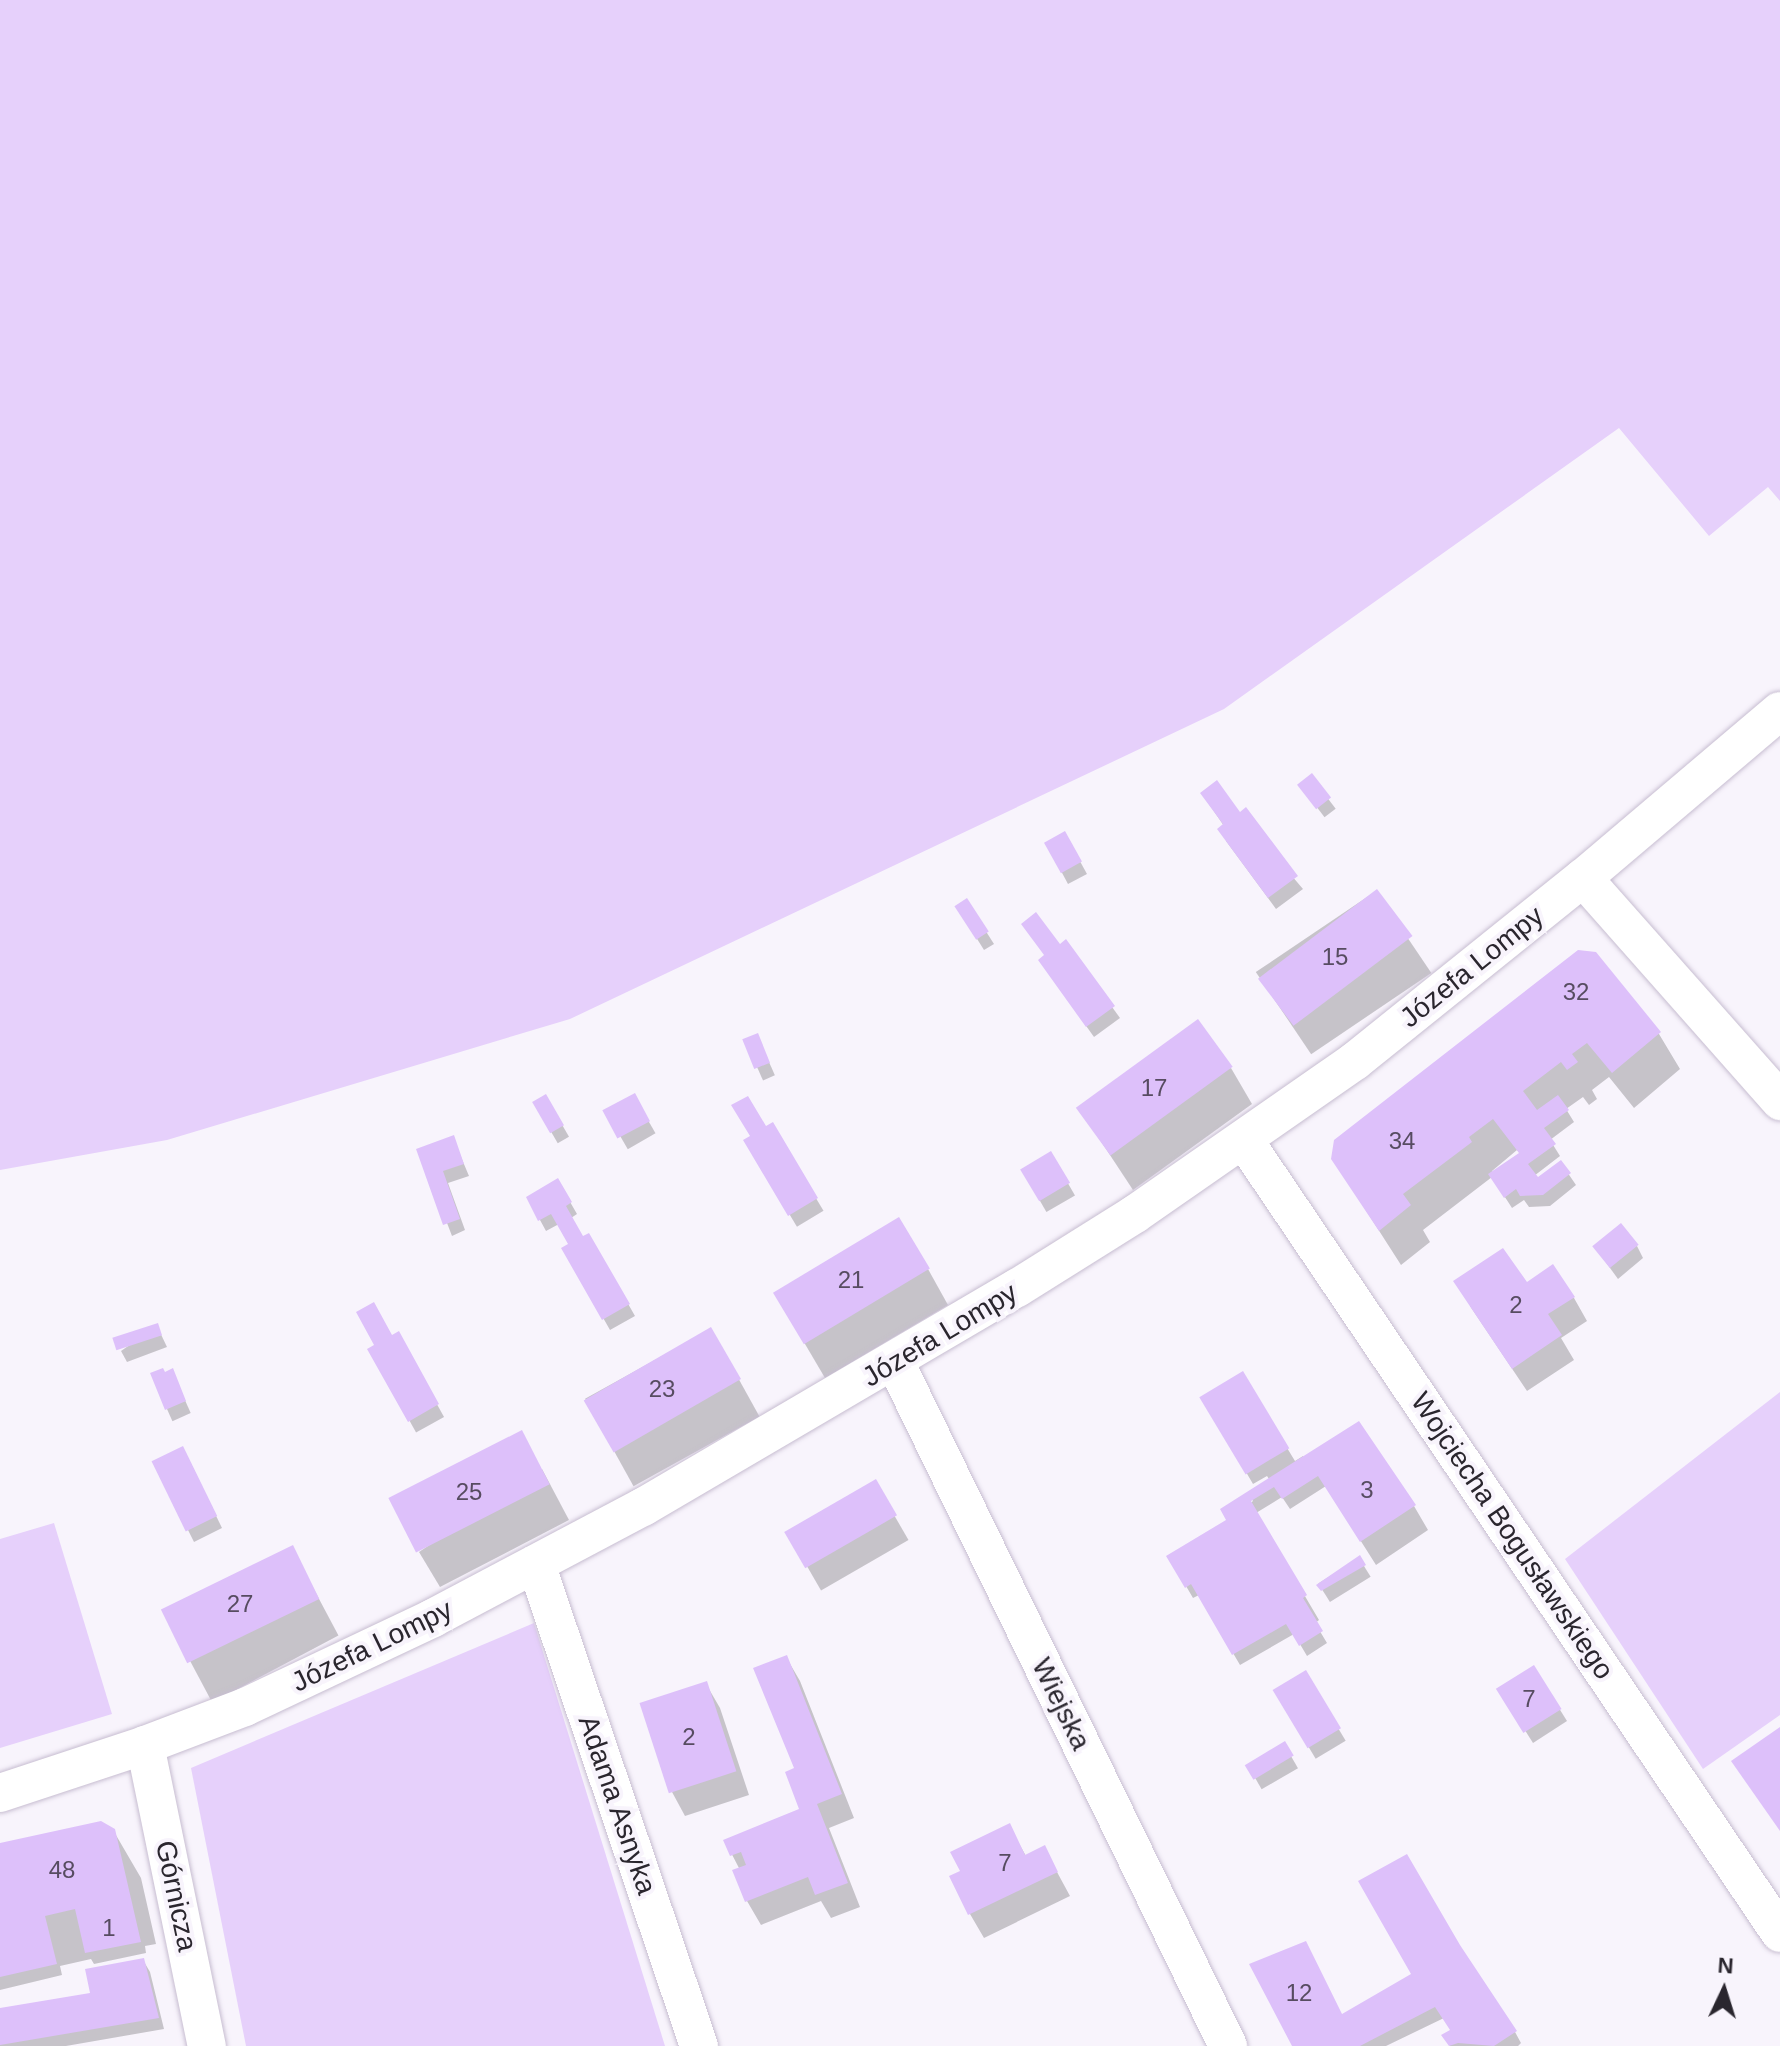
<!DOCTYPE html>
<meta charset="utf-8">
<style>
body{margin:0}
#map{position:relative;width:1780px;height:2046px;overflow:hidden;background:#f8f4fc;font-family:Helvetica,sans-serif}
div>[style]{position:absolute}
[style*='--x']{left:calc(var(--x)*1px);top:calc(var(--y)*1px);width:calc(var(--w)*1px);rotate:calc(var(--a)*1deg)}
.green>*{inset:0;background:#e6d0fb}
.shadow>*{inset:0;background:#0003;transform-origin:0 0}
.building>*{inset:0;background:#ddc0fa;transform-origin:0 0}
.roads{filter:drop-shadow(0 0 2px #c7bdd1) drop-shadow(0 0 2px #c7bdd1)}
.street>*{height:38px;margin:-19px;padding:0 19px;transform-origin:19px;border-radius:19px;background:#fff}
span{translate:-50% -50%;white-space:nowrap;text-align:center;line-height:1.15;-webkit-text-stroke:8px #f8f4fc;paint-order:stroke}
.number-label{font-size:24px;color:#574c61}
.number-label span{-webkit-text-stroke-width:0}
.street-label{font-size:28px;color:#2a262e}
.north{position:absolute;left:1684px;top:1950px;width:80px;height:80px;-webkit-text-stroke:6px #f8f4fc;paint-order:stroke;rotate:4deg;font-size:22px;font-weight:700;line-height:32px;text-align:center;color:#2a262e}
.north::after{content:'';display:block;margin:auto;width:28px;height:36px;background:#2a262e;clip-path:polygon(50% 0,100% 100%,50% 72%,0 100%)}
</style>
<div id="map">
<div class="green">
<div style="clip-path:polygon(0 0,1780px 0,1780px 501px,1768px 487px,1709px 536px,1619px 428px,1224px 709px,570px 1019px,167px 1140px,0 1170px)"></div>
<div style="clip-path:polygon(1780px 1392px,1780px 1715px,1703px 1769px,1565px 1559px)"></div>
<div style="clip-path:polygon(54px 1523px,112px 1714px,0 1748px,0 1539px)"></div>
<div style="clip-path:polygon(534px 1623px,665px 2046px,246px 2046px,191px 1768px)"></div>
</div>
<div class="shadow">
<div style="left:1311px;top:776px;width:41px;height:14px;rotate:53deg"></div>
<div style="clip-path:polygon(1202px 794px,1239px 814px,1303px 889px,1276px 909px,1226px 841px,1224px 826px)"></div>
<div style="clip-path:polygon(1046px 843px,1071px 845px,1087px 874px,1068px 884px)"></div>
<div style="left:1376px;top:891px;width:99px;height:145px;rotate:56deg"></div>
<div style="clip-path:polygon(964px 918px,987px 933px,994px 944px,984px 950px)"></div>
<div style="clip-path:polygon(1065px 942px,1120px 1018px,1094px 1037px,1047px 971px)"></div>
<div style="clip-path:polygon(evenodd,1578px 952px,1659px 1034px,1680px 1069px,1634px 1108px,1609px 1077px,1592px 1090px,1597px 1099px,1589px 1105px,1583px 1097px,1566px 1109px,1574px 1122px,1550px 1140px,1560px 1156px,1534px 1176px,1537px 1180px,1561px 1163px,1576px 1185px,1550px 1206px,1529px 1207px,1524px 1200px,1512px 1208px,1492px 1177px,1423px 1230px,1430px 1242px,1401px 1265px,1333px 1159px,1578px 952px,1517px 1150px,1521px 1155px,1493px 1173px,1492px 1171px,1517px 1150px)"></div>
<div style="left:757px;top:1035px;width:44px;height:13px;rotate:66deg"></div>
<div style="clip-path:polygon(1231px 1068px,1252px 1104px,1133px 1190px,1079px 1108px)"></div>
<div style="left:634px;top:1096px;width:43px;height:32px;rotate:60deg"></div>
<div style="left:546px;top:1097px;width:46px;height:13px;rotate:60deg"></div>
<div style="left:772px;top:1125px;width:100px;height:31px;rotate:59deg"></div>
<div style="clip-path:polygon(453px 1138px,469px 1176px,448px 1183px,465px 1230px,452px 1236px,419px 1150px)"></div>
<div style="left:1051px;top:1154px;width:48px;height:33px;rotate:60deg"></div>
<div style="clip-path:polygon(558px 1181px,577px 1214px,571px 1218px,582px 1239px,589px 1235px,635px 1316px,610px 1330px,564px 1249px,571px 1245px,559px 1224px,546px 1231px,528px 1198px)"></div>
<div style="clip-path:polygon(1594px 1246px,1637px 1246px,1643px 1258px,1618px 1279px)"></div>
<div style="clip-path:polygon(928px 1269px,948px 1305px,825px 1378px,775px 1293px)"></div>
<div style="clip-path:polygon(1526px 1285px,1574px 1298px,1587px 1321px,1561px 1338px,1574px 1360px,1527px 1391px,1470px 1306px)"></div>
<div style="clip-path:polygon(157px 1326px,167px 1347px,127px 1362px,121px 1351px)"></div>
<div style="left:711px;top:1329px;width:100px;height:144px;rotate:61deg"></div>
<div style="left:398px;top:1334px;width:95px;height:32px;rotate:61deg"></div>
<div style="left:172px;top:1371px;width:46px;height:20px;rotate:66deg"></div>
<div style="clip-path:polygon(1242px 1374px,1295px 1461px,1303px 1456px,1310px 1467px,1414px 1506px,1428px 1530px,1376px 1565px,1326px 1486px,1290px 1509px,1282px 1497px,1256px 1513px,1319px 1620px,1315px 1623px,1327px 1643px,1307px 1656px,1294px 1634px,1240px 1665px,1199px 1595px,1193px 1598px,1169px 1557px,1229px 1521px,1253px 1501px,1248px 1492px,1269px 1479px,1267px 1476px,1253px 1484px,1202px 1397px)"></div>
<div style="clip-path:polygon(189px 1460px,222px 1528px,194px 1542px,154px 1462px)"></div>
<div style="clip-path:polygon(542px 1469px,569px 1520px,440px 1587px,419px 1552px)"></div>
<div style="left:875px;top:1482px;width:67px;height:101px;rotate:60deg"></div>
<div style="left:292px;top:1548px;width:99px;height:143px;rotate:62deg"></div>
<div style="left:1359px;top:1558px;width:22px;height:48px;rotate:58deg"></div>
<div style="clip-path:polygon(786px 1657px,800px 1681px,854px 1818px,829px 1828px,860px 1907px,831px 1918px,821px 1901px,761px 1925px,747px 1901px,740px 1870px,725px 1841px,802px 1810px)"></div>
<div style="clip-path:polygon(1534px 1668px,1567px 1721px,1533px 1743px,1506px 1700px)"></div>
<div style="left:1305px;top:1673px;width:79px;height:35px;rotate:59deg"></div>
<div style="clip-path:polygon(706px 1684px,720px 1708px,749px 1795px,685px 1816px,672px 1792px)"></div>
<div style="left:1284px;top:1744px;width:28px;height:42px;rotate:60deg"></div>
<div style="clip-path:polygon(1009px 1826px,1026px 1856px,1044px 1848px,1070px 1896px,984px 1938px,970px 1914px,962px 1872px)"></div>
<div style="clip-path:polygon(113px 1830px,141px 1878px,156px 1944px,145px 1946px,146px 1953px,94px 1964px,91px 1959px,60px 1966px,62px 1975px,0 1990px,0 1845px)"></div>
<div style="clip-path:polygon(1459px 1946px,1515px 2032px,1521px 2043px,1518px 2046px,1450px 2046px,1444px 2036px,1452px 2031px,1444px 2018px,1386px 2046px,1293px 2046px)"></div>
<div style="clip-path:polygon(143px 1960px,150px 1972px,164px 2029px,66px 2046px,0 2046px,0 2011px,92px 1995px)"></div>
</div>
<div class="building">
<div style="left:1312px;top:773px;width:31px;height:19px;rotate:52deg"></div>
<div style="clip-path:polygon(1217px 780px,1240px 812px,1246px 807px,1298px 876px,1268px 898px,1217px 829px,1223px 824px,1200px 793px)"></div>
<div style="left:1065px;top:831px;width:35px;height:24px;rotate:61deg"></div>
<div style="left:1377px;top:889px;width:59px;height:149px;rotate:53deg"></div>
<div style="left:967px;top:898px;width:40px;height:15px;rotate:57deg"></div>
<div style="clip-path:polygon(1036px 912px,1060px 944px,1066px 939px,1115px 1006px,1086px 1027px,1038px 960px,1044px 955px,1021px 924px)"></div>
<div style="clip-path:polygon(1578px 950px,1596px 952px,1661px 1032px,1612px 1073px,1587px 1043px,1572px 1054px,1578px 1062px,1567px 1070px,1561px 1062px,1523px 1091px,1537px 1110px,1558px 1095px,1569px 1110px,1544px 1128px,1556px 1144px,1528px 1164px,1538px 1177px,1561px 1160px,1571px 1173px,1543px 1195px,1520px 1196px,1516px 1189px,1504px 1198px,1488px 1174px,1519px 1153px,1493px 1119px,1469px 1137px,1472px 1142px,1403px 1194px,1411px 1205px,1379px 1231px,1331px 1159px,1334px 1140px)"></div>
<div style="left:1198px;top:1019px;width:59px;height:151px;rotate:54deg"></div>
<div style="left:758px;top:1033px;width:32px;height:17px;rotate:68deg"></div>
<div style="left:635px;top:1093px;width:32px;height:37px;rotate:62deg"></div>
<div style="left:546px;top:1094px;width:36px;height:16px;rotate:60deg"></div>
<div style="clip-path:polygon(748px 1096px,766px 1126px,773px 1122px,818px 1198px,788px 1216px,743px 1140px,750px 1136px,731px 1105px)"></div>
<div style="clip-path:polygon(454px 1135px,464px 1164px,443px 1171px,460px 1219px,443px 1225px,416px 1149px)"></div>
<div style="left:1051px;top:1151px;width:37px;height:36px;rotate:59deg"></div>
<div style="clip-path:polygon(558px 1178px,572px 1202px,566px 1206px,583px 1236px,589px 1233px,630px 1304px,602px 1320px,561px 1248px,568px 1244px,551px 1214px,538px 1221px,526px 1197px)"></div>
<div style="left:899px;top:1217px;width:60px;height:147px;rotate:59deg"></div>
<div style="left:1621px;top:1223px;width:28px;height:37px;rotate:51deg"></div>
<div style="clip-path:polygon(1503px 1248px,1527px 1282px,1553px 1264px,1575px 1297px,1548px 1314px,1562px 1335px,1512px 1369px,1453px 1281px)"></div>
<div style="clip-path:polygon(374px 1302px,392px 1335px,399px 1331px,439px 1404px,408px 1422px,367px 1349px,374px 1345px,356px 1312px)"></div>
<div style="left:158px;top:1323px;width:13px;height:48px;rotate:72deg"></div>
<div style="left:711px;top:1327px;width:60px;height:147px;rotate:60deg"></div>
<div style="clip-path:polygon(163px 1368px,165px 1372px,173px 1368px,186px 1401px,165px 1410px,150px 1373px)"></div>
<div style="left:1243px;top:1371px;width:90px;height:51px;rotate:59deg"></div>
<div style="clip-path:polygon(1359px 1421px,1416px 1505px,1360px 1542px,1318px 1476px,1282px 1499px,1274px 1487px,1251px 1501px,1307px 1595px,1303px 1598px,1323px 1631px,1299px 1646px,1286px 1624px,1232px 1655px,1191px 1584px,1185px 1588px,1166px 1556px,1226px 1520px,1220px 1509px)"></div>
<div style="left:522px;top:1430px;width:61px;height:150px;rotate:63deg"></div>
<div style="left:183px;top:1446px;width:78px;height:35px;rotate:64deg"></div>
<div style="left:876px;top:1479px;width:42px;height:106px;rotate:60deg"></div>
<div style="left:293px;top:1545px;width:60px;height:147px;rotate:64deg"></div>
<div style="clip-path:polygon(1360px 1555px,1366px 1565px,1321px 1591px,1316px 1585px)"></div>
<div style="clip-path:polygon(787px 1655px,842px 1794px,817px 1804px,848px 1883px,815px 1895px,808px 1877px,745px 1902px,732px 1870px,746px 1865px,741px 1852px,730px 1856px,723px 1840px,799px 1809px,785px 1772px,794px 1768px,753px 1668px)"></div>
<div style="left:1534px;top:1665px;width:52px;height:45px;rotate:58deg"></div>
<div style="left:1306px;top:1670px;width:68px;height:39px;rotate:59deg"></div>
<div style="left:707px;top:1681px;width:95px;height:71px;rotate:72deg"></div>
<div style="clip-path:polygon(1780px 1727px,1780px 1831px,1731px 1761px)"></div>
<div style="left:1285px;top:1741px;width:17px;height:47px;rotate:59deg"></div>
<div style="clip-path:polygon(101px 1821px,115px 1829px,141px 1942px,85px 1953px,75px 1909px,45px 1916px,57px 1964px,0 1977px,0 1843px)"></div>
<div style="clip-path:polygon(1010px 1823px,1025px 1855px,1045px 1845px,1058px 1872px,968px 1915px,949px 1876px,960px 1871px,950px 1852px)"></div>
<div style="clip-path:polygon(1407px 1854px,1460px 1945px,1517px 2031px,1494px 2046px,1458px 2043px,1449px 2046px,1441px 2035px,1450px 2030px,1435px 2007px,1360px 2046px,1292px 2046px,1249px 1964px,1306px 1941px,1342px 2014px,1411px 1974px,1358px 1881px)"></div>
<div style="clip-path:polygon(144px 1958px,159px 2018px,0 2045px,0 2008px,90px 1993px,85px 1969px)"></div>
</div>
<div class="roads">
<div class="street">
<div style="--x:1583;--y:878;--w:298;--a:48.5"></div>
<div style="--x:1244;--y:1140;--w:957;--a:55.94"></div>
<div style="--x:895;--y:1362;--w:761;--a:64.04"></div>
<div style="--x:536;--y:1564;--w:509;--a:71.32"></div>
<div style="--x:145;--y:1745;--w:307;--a:78.4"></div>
<div style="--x:0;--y:1793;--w:153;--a:-18.3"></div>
<div style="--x:145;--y:1745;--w:107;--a:-20.8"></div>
<div style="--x:245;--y:1707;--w:208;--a:-25.3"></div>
<div style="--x:433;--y:1618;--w:238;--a:-27.9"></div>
<div style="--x:643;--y:1507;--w:433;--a:-30.4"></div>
<div style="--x:1017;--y:1288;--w:139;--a:-32.1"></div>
<div style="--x:1135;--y:1214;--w:268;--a:-34.8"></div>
<div style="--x:1355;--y:1061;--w:292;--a:-38.8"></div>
<div style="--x:1583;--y:878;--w:258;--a:-40.3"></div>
</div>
</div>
<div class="number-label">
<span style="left:1335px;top:957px">15</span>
<span style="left:1576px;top:992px">32</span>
<span style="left:1154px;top:1088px">17</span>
<span style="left:1402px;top:1141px">34</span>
<span style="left:851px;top:1280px">21</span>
<span style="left:1516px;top:1305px">2</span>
<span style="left:662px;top:1389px">23</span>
<span style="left:1367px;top:1490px">3</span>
<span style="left:469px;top:1492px">25</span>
<span style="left:240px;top:1604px">27</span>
<span style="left:1529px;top:1699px">7</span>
<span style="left:689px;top:1737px">2</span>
<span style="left:1005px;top:1863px">7</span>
<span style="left:62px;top:1870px">48</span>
<span style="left:109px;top:1928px">1</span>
<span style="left:1299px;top:1993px">12</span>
</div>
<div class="street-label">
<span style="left:1472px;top:967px;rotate:-39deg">Józefa Lompy</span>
<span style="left:940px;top:1335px;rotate:-31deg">Józefa Lompy</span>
<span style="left:1512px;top:1536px;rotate:56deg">Wojciecha Bogusławskiego</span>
<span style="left:372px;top:1646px;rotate:-26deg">Józefa Lompy</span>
<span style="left:1061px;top:1704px;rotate:64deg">Wiejska</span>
<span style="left:617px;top:1805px;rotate:71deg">Adama Asnyka</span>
<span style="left:176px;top:1896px;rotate:78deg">Górnicza</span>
</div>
<div class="north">N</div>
</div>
